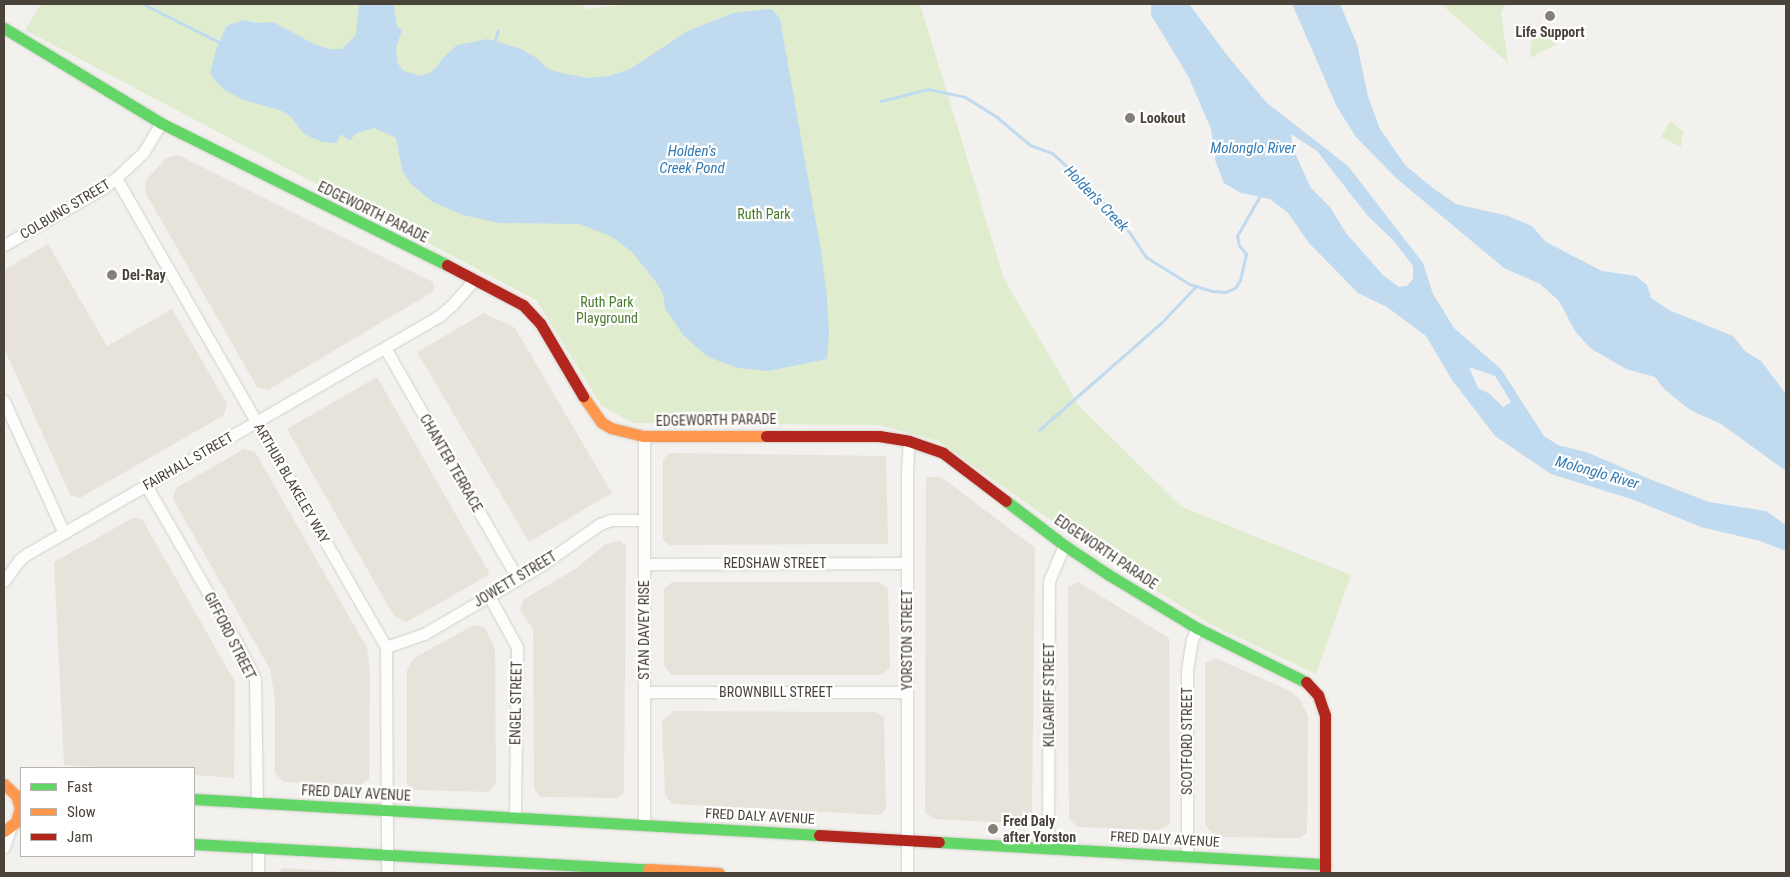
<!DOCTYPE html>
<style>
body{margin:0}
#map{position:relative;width:1790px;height:877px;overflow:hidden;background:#f3f1ed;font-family:"Roboto Condensed",sans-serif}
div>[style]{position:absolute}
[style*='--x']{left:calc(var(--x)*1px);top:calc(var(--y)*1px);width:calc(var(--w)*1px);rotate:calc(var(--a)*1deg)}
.residential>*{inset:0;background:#e7e3db}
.green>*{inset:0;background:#e0ecce}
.water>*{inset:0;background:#c0dbef}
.stream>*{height:3px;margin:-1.5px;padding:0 1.5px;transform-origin:1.5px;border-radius:1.5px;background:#c0dbef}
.roads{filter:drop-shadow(0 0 1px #d1cfcb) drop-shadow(0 0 1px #d1cfcb)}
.street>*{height:11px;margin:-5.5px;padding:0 5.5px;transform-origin:5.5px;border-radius:5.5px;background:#fdfdfc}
.fast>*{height:11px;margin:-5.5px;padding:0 5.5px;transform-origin:5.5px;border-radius:5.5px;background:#63d668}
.slow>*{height:11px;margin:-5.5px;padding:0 5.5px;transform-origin:5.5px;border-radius:5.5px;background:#ff974d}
.jam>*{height:11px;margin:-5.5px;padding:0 5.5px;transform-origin:5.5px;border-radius:5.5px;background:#b3261e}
.dots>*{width:14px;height:14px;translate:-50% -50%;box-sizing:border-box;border:2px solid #fff;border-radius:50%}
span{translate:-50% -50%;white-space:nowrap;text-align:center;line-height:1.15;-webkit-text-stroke:4.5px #fff;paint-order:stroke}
.poi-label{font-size:14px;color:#4a4339;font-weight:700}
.left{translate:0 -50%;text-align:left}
.street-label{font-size:14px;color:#4a4339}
.park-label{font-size:14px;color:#487c2c}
.water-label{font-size:15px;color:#327bb5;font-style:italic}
.frame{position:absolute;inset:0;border:5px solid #4a4339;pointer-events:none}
.legend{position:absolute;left:20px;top:767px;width:175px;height:90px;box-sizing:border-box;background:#fff;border:1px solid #b7b4b0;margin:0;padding:6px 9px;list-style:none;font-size:15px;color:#4a4339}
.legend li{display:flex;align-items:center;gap:10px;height:25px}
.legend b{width:25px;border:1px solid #b7b4b0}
</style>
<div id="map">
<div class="residential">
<div style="clip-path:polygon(178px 155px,433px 282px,434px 291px,268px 390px,257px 387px,145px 192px,146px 180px,166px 158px)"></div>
<div style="clip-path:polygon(48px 244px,107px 346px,172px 309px,227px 404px,224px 415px,80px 498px,70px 495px,4px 348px,4px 270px)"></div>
<div style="clip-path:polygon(484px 313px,515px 328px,612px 493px,529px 542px,417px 352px)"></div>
<div style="clip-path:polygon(377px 377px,490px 574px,407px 622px,394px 616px,287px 429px)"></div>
<div style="clip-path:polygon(244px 449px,255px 452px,367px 648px,370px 671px,369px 779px,360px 786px,283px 782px,275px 773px,275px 699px,270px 669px,173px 499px,176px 488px)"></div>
<div style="clip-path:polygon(669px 453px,886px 456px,888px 544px,669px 545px,663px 539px,663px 460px)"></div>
<div style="clip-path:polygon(926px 477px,941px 477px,1035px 548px,1032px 815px,1025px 824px,935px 819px,925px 812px)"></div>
<div style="clip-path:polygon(133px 518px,142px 519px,235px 682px,234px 778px,194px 775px,194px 768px,108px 768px,64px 765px,54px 562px)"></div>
<div style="clip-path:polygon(620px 541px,626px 546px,624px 792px,618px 798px,540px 797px,534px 789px,533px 629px,520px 610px,524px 599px,577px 568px,605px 544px)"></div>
<div style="clip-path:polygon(672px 582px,879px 582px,888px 588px,890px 668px,881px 675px,671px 675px,664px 665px,664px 589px)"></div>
<div style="clip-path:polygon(1078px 582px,1169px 638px,1170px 824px,1159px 830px,1078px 827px,1069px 819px,1068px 587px)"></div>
<div style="clip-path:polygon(474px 625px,485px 628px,495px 649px,496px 783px,488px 792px,414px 790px,407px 783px,407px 670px,414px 658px)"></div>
<div style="clip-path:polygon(1215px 658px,1288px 690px,1299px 698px,1308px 716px,1307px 833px,1300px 838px,1217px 837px,1205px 825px,1205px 663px)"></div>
<div style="clip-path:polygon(673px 711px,875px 712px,884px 717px,886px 808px,880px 815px,672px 804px,665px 795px,662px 721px)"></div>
<div style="clip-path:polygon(283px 868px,362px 873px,278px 873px)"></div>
</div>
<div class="green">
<div style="clip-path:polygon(41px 4px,582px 4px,587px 9px,626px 4px,920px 4px,1004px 279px,1080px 407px,1182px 507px,1351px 575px,1316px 674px,1210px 624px,1109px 561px,938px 441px,879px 425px,632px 423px,601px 405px,536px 300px,25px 30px)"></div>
<div style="clip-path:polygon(1441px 4px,1506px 4px,1501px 12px,1508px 63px)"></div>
<div style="clip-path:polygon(1532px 29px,1557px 44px,1530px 58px)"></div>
<div style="clip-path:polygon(1670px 121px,1683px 131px,1681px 147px,1661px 137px)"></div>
</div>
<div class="water">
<div style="clip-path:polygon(359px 4px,394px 4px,397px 26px,402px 30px,396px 48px,397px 62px,402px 70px,419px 76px,430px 73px,436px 68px,442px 59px,457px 45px,488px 39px,521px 49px,535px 57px,548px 69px,557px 72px,587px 78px,609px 76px,630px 69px,686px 32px,700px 26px,733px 13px,769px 9px,773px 10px,780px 19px,821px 251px,827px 297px,829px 331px,827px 359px,768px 371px,738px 368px,708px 357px,683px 335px,665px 308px,663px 294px,656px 282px,632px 252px,612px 237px,580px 224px,499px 223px,463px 215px,433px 202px,411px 184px,402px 170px,396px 138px,374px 128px,355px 134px,351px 140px,348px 140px,341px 134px,336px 143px,322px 142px,304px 134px,291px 117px,280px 110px,243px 100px,225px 90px,217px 83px,210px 73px,216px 50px,226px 27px,231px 24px,244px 20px,257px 23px,273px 22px,314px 44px,329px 49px,342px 49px,356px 35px)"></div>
<div style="clip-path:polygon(evenodd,1151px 4px,1189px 4px,1227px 55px,1267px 103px,1348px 166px,1423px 263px,1433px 294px,1454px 328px,1501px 369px,1544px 436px,1558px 445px,1586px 452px,1652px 480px,1709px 502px,1766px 511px,1786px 525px,1786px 551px,1760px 541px,1701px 527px,1634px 500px,1551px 474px,1495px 436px,1452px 380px,1426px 336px,1387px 307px,1358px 293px,1309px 243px,1288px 213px,1270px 199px,1241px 193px,1224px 183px,1215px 160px,1211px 129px,1188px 76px,1151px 15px,1151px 4px,1291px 134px,1317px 151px,1367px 215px,1394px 241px,1413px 266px,1413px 279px,1407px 286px,1399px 287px,1383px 275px,1346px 233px,1330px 207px,1311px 188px,1293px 149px,1291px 134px,1151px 4px,1469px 367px,1495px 376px,1511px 402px,1503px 407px,1490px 394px,1478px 388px,1469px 367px)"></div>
<div style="clip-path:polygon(1292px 4px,1340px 4px,1357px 44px,1368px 96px,1380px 129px,1406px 166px,1433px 188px,1456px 204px,1508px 216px,1532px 226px,1546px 242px,1602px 271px,1636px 276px,1647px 285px,1651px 298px,1669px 310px,1733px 336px,1745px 351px,1761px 361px,1786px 394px,1786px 471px,1721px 424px,1690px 410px,1664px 389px,1655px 377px,1626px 369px,1590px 348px,1575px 331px,1559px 301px,1540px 284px,1504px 268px,1396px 178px,1356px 137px,1337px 107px)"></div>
</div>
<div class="stream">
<div style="--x:143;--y:4;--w:85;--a:26.6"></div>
<div style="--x:495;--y:40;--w:10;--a:-73"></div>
<div style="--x:881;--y:101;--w:49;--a:-14.3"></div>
<div style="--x:928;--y:89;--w:38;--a:12"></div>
<div style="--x:965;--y:97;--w:39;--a:32"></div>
<div style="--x:998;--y:118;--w:42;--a:40.2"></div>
<div style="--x:1030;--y:145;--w:23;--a:20"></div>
<div style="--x:1052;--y:153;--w:45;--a:42.3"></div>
<div style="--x:1085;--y:183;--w:55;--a:46.5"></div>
<div style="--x:1123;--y:223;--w:41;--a:55.9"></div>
<div style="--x:1146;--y:257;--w:51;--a:32.1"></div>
<div style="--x:1189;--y:284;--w:24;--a:17"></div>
<div style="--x:1212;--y:291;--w:13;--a:4"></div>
<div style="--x:1225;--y:292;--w:11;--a:-22"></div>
<div style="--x:1235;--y:288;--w:9;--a:-58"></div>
<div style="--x:1240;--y:280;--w:27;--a:-77"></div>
<div style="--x:1246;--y:254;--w:11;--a:-128"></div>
<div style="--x:1239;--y:245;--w:9;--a:-103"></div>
<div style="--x:1237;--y:236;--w:48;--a:-60.3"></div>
<div style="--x:1039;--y:430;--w:162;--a:-41.3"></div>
<div style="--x:1161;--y:323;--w:51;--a:-46.6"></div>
</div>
<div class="roads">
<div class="street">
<div style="--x:116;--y:178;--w:541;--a:60.07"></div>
<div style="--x:386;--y:647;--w:226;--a:89.7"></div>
<div style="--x:4;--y:245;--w:111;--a:-29.8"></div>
<div style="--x:100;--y:190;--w:20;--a:-37"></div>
<div style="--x:116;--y:178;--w:37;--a:-43"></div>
<div style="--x:143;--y:153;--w:35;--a:-59"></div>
<div style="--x:385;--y:348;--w:267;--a:60.1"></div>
<div style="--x:4;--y:401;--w:145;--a:65.6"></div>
<div style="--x:644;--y:436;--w:388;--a:90"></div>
<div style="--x:146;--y:485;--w:182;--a:60.1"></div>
<div style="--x:237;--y:643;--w:40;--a:63.4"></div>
<div style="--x:255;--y:679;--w:123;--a:89.1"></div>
<div style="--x:644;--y:564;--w:263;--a:-0.2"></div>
<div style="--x:4;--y:581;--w:26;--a:-54"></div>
<div style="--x:19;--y:560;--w:10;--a:-37"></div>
<div style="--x:27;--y:554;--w:474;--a:-30"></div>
<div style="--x:438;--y:317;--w:20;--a:-41"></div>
<div style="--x:453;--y:304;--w:33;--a:-49"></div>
<div style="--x:489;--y:596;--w:58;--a:61.2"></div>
<div style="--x:517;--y:647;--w:170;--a:90.7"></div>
<div style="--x:386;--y:647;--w:40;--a:-18.9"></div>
<div style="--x:424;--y:634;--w:134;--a:-30.4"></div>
<div style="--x:540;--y:566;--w:73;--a:-35"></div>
<div style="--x:600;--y:524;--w:12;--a:-20"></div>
<div style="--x:611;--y:520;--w:33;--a:0"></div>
<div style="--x:644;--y:692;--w:263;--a:0"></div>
<div style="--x:4;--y:847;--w:21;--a:-71"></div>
<div style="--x:1048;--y:848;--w:267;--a:-89.8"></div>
<div style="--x:1049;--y:581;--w:39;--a:-67"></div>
<div style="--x:1187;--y:856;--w:186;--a:-90"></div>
<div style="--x:1187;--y:670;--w:30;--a:-81"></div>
<div style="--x:1192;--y:640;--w:13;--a:-67"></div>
<div style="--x:258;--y:873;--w:26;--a:-90"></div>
<div style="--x:907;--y:873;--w:404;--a:-90"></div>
<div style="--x:907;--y:469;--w:28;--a:-86"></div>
</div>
<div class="fast">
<div style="--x:4;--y:28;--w:184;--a:31.2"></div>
<div style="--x:161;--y:123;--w:319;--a:26.4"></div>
<div style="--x:1006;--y:501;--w:73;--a:37.2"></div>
<div style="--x:1064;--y:545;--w:54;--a:33.7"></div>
<div style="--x:1109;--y:575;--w:103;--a:31.1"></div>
<div style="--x:1197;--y:628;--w:122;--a:26.4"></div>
<div style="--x:194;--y:799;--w:626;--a:3.3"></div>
<div style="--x:939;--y:842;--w:387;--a:3.3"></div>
<div style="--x:194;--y:844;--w:455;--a:3.2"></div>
</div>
<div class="slow">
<div style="--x:583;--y:396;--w:32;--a:55"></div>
<div style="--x:601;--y:422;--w:12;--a:31"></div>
<div style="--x:611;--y:428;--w:34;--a:14"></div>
<div style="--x:644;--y:436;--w:122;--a:0"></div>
<div style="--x:4;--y:784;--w:16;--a:43"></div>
<div style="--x:16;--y:795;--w:14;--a:73"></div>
<div style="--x:20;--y:808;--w:15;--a:106"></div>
<div style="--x:16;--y:822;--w:15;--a:143"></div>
<div style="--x:648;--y:869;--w:71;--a:3.2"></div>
</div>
<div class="jam">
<div style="--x:447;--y:265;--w:86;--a:27.8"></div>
<div style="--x:523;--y:305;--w:25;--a:47"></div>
<div style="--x:540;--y:323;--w:85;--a:59.5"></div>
<div style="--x:766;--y:436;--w:113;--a:0"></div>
<div style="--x:879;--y:436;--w:30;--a:9"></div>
<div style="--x:909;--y:441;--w:36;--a:19"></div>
<div style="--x:943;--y:453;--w:79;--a:37.3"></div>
<div style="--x:1306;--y:682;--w:18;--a:47"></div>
<div style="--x:1318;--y:695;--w:21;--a:71"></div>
<div style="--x:1325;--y:715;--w:158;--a:90"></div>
<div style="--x:819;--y:835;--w:120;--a:3.3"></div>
</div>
</div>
<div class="dots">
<div style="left:1550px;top:16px;background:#858078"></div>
<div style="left:1130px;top:118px;background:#858078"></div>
<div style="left:112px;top:275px;background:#858078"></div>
<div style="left:993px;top:829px;background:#858078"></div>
</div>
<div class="poi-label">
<span style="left:1550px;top:32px">Life Support</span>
<span class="left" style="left:1140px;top:118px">Lookout</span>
<span class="left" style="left:122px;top:275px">Del-Ray</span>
<span class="left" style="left:1003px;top:829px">Fred Daly<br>after Yorston</span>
</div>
<div class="street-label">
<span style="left:65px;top:209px;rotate:-31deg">COLBUNG STREET</span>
<span style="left:373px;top:212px;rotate:26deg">EDGEWORTH PARADE</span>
<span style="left:716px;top:420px;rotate:-1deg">EDGEWORTH PARADE</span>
<span style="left:188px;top:461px;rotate:-30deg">FAIRHALL STREET</span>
<span style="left:451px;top:463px;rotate:60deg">CHANTER TERRACE</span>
<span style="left:292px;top:483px;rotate:60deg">ARTHUR BLAKELEY WAY</span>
<span style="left:1106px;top:552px;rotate:34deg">EDGEWORTH PARADE</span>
<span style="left:775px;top:563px">REDSHAW STREET</span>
<span style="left:515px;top:579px;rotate:-31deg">JOWETT STREET</span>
<span style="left:644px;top:630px;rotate:-90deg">STAN DAVEY RISE</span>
<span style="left:230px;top:636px;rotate:63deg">GIFFORD STREET</span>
<span style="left:907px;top:640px;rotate:-90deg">YORSTON STREET</span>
<span style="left:776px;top:692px">BROWNBILL STREET</span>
<span style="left:1049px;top:695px;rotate:-90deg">KILGARIFF STREET</span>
<span style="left:516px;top:703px;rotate:-89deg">ENGEL STREET</span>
<span style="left:1187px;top:741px;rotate:-90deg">SCOTFORD STREET</span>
<span style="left:356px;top:793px;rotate:3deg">FRED DALY AVENUE</span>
<span style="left:760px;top:816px;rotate:3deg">FRED DALY AVENUE</span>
<span style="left:1165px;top:839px;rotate:3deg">FRED DALY AVENUE</span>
</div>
<div class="park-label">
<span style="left:764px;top:214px">Ruth Park</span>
<span style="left:607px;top:310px">Ruth Park<br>Playground</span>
</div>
<div class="water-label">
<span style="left:1253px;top:149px">Molonglo River</span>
<span style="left:692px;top:160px">Holden's<br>Creek Pond</span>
<span style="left:1096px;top:199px;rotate:46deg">Holden's Creek</span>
<span style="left:1597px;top:473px;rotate:16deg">Molonglo River</span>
</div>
<div class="frame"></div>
<ul class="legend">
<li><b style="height:6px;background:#63d668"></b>Fast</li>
<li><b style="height:6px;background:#ff974d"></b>Slow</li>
<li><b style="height:6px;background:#b3261e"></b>Jam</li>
</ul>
</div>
